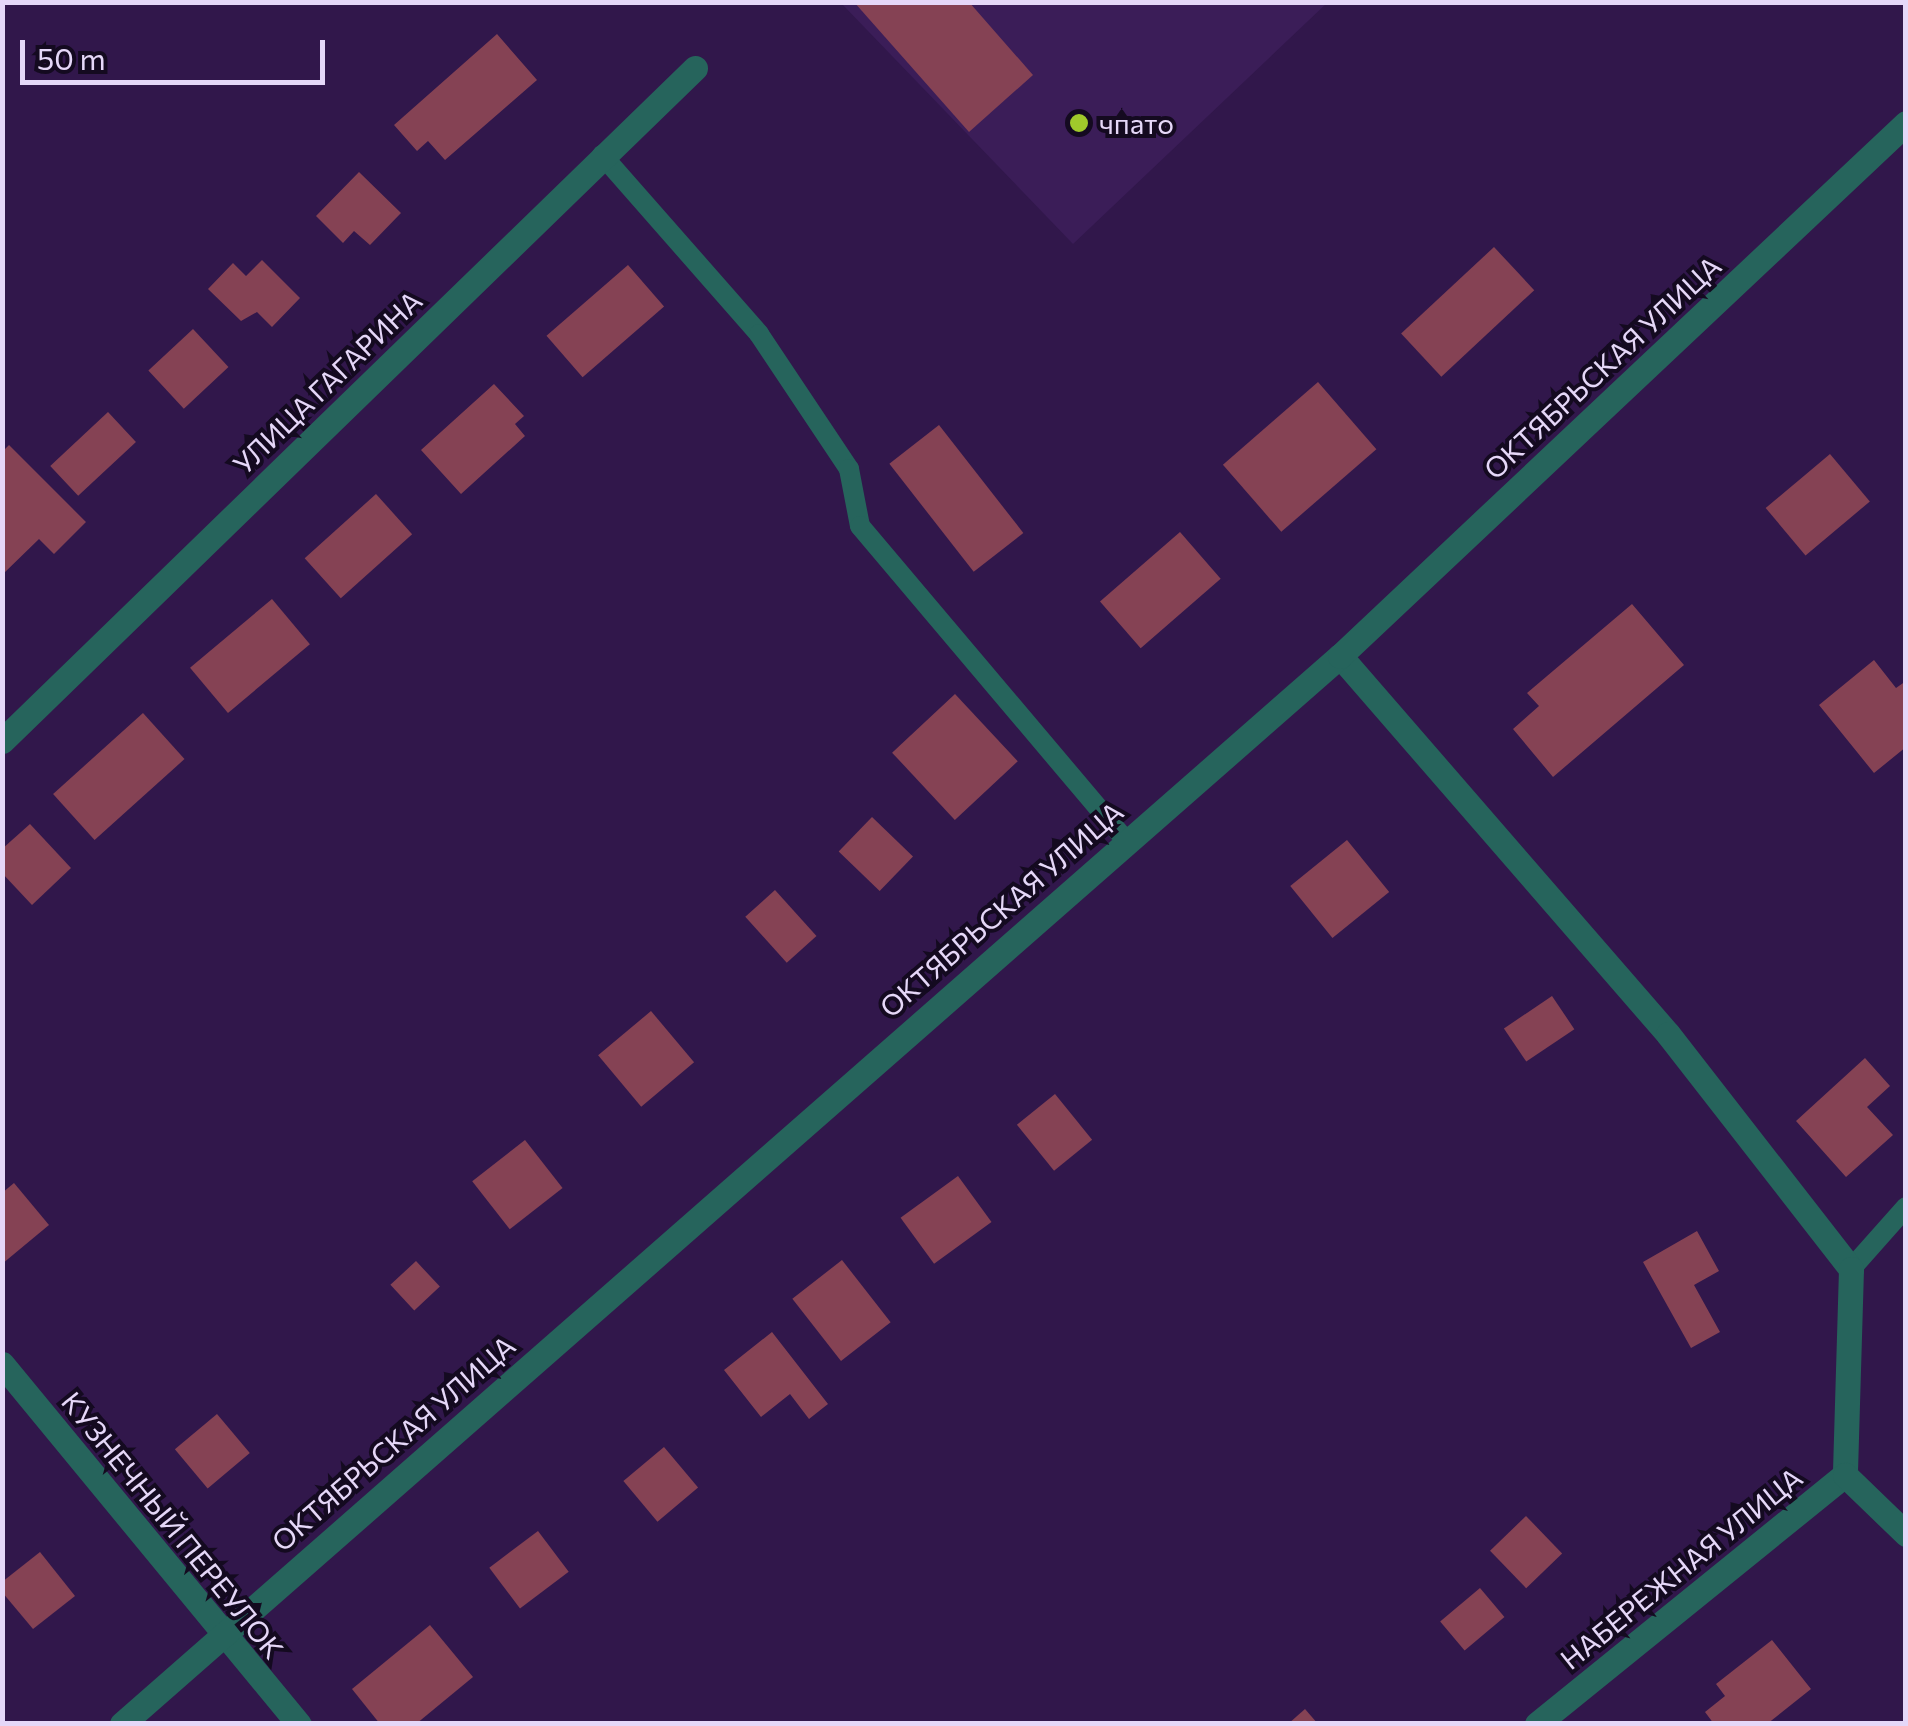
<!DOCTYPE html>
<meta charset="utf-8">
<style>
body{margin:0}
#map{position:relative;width:1908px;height:1726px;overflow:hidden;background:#31174b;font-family:Commissioner,sans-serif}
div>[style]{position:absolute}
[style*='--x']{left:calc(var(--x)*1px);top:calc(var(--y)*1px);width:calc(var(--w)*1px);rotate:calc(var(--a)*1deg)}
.built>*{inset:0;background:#3b1d58}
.building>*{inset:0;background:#854254;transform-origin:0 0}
.lane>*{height:20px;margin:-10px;padding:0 10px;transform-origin:10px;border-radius:10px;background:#26645c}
.street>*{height:25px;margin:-12.5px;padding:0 12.5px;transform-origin:12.5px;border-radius:12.5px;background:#26645c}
.dots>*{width:28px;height:28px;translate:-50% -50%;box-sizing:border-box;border:5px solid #140a20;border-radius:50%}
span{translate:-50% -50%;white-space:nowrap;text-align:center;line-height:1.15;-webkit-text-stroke:8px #140a20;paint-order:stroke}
.poi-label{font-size:28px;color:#e5d7f8}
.left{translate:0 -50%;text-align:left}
.street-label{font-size:28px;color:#e5d7f8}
.frame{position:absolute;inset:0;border:5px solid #e5d7f8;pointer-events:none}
.scale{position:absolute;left:20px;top:40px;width:305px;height:45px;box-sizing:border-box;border:5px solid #e5d7f8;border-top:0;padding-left:12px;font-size:30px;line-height:35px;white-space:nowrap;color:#e5d7f8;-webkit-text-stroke:8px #140a20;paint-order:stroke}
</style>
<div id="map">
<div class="built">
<div style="clip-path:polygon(841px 3px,1327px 3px,1073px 244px)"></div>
</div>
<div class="building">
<div style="clip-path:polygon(854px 2px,969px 2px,1033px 75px,969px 132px)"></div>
<div style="clip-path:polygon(497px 34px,537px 80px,445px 160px,428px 141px,417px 151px,394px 125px)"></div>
<div style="clip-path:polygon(359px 172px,401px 213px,370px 245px,354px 231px,343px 243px,316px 216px)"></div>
<div style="left:1494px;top:247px;width:59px;height:127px;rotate:47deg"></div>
<div style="clip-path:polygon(262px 260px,300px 298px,272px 327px,257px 312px,241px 321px,208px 289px,233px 263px,246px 276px)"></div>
<div style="left:628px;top:265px;width:55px;height:108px;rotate:49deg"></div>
<div style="left:193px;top:329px;width:52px;height:61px;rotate:47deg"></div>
<div style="left:1318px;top:382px;width:89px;height:126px;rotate:49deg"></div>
<div style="clip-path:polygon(494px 384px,524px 416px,515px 424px,525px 436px,461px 494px,421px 450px)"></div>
<div style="left:108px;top:412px;width:41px;height:79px;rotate:47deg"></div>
<div style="left:939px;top:425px;width:137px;height:63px;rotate:52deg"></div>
<div style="clip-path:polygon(9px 445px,86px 522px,54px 554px,39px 539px,2px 575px,2px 452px)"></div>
<div style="left:1830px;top:454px;width:62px;height:84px;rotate:50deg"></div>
<div style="left:376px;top:494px;width:54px;height:96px;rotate:48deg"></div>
<div style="left:1180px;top:532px;width:62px;height:106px;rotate:49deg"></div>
<div style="left:272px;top:599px;width:59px;height:107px;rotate:50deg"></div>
<div style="clip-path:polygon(1632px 604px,1684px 665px,1553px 777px,1513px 729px,1539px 706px,1527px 693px)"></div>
<div style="clip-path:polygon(1874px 660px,1896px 688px,1906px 681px,1906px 747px,1874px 773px,1819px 705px)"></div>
<div style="left:955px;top:694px;width:92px;height:86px;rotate:47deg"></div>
<div style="left:143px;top:713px;width:62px;height:121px;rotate:48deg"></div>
<div style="left:872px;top:817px;width:57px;height:48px;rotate:44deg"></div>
<div style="clip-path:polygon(30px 824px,71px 868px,32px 905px,2px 873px,2px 849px)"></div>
<div style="left:1347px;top:840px;width:67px;height:73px;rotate:51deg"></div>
<div style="left:775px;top:890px;width:62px;height:40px;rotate:48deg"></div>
<div style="left:1552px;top:996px;width:40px;height:58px;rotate:56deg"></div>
<div style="left:651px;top:1011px;width:67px;height:69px;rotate:50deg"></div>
<div style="clip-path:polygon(1865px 1058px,1890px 1086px,1867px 1107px,1893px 1135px,1846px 1177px,1796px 1121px)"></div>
<div style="left:1055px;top:1094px;width:59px;height:49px;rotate:51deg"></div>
<div style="left:525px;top:1140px;width:61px;height:67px;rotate:52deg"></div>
<div style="left:958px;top:1176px;width:57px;height:71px;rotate:54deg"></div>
<div style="clip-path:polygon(14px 1183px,49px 1225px,2px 1264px,2px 1193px)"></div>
<div style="clip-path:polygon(1697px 1231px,1719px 1271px,1694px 1285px,1720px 1332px,1691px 1348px,1643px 1262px)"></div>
<div style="left:842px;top:1260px;width:79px;height:63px;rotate:52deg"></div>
<div style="left:416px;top:1261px;width:35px;height:35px;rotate:47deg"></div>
<div style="clip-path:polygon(772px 1332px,828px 1404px,809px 1419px,790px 1394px,761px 1417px,724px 1370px)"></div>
<div style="left:217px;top:1414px;width:51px;height:55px;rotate:50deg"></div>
<div style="left:664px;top:1447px;width:53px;height:53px;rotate:50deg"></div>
<div style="left:1526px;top:1516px;width:52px;height:50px;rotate:46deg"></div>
<div style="left:538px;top:1531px;width:51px;height:61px;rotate:53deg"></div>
<div style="clip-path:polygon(40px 1552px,75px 1596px,33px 1629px,2px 1592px,2px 1582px)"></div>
<div style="left:1480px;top:1588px;width:38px;height:52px;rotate:50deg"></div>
<div style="clip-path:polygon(430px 1625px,473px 1677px,416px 1724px,380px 1724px,352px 1689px)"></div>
<div style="clip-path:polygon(1772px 1640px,1811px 1689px,1767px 1724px,1714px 1724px,1705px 1712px,1725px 1696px,1716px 1684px)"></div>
<div style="clip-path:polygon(1305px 1709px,1318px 1724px,1288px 1724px)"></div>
</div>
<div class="lane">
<div style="--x:602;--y:155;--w:238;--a:48.7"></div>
<div style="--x:759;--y:334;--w:162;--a:56.3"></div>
<div style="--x:849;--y:469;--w:58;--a:79.1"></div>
<div style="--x:860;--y:526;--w:411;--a:49.8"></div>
<div style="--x:1851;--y:1269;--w:83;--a:-48.4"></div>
</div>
<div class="street">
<div style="--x:1340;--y:656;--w:500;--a:49.05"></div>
<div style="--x:1668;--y:1034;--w:298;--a:52.1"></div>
<div style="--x:1851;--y:1269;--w:206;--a:91.7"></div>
<div style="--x:2;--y:741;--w:966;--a:-44.16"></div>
<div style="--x:2;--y:1364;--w:467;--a:50.5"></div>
<div style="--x:122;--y:1724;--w:1620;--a:-41.25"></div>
<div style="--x:1340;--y:656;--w:777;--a:-43.28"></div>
<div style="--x:1537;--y:1724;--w:396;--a:-39"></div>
<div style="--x:1845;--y:1475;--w:85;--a:44"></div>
</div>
<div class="dots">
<div style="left:1079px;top:123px;background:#a0c92b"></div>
</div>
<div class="poi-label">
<span class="left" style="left:1099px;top:123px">чпато</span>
</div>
<div class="street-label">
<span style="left:1602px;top:367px;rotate:-43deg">ОКТЯБРЬСКАЯ УЛИЦА</span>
<span style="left:327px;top:382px;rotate:-44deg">УЛИЦА ГАГАРИНА</span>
<span style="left:1001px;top:909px;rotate:-41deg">ОКТЯБРЬСКАЯ УЛИЦА</span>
<span style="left:393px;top:1443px;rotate:-41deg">ОКТЯБРЬСКАЯ УЛИЦА</span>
<span style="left:173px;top:1525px;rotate:51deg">КУЗНЕЧНЫЙ ПЕРЕУЛОК</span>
<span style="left:1681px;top:1568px;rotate:-39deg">НАБЕРЕЖНАЯ УЛИЦА</span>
</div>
<div class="frame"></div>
<div class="scale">50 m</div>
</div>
